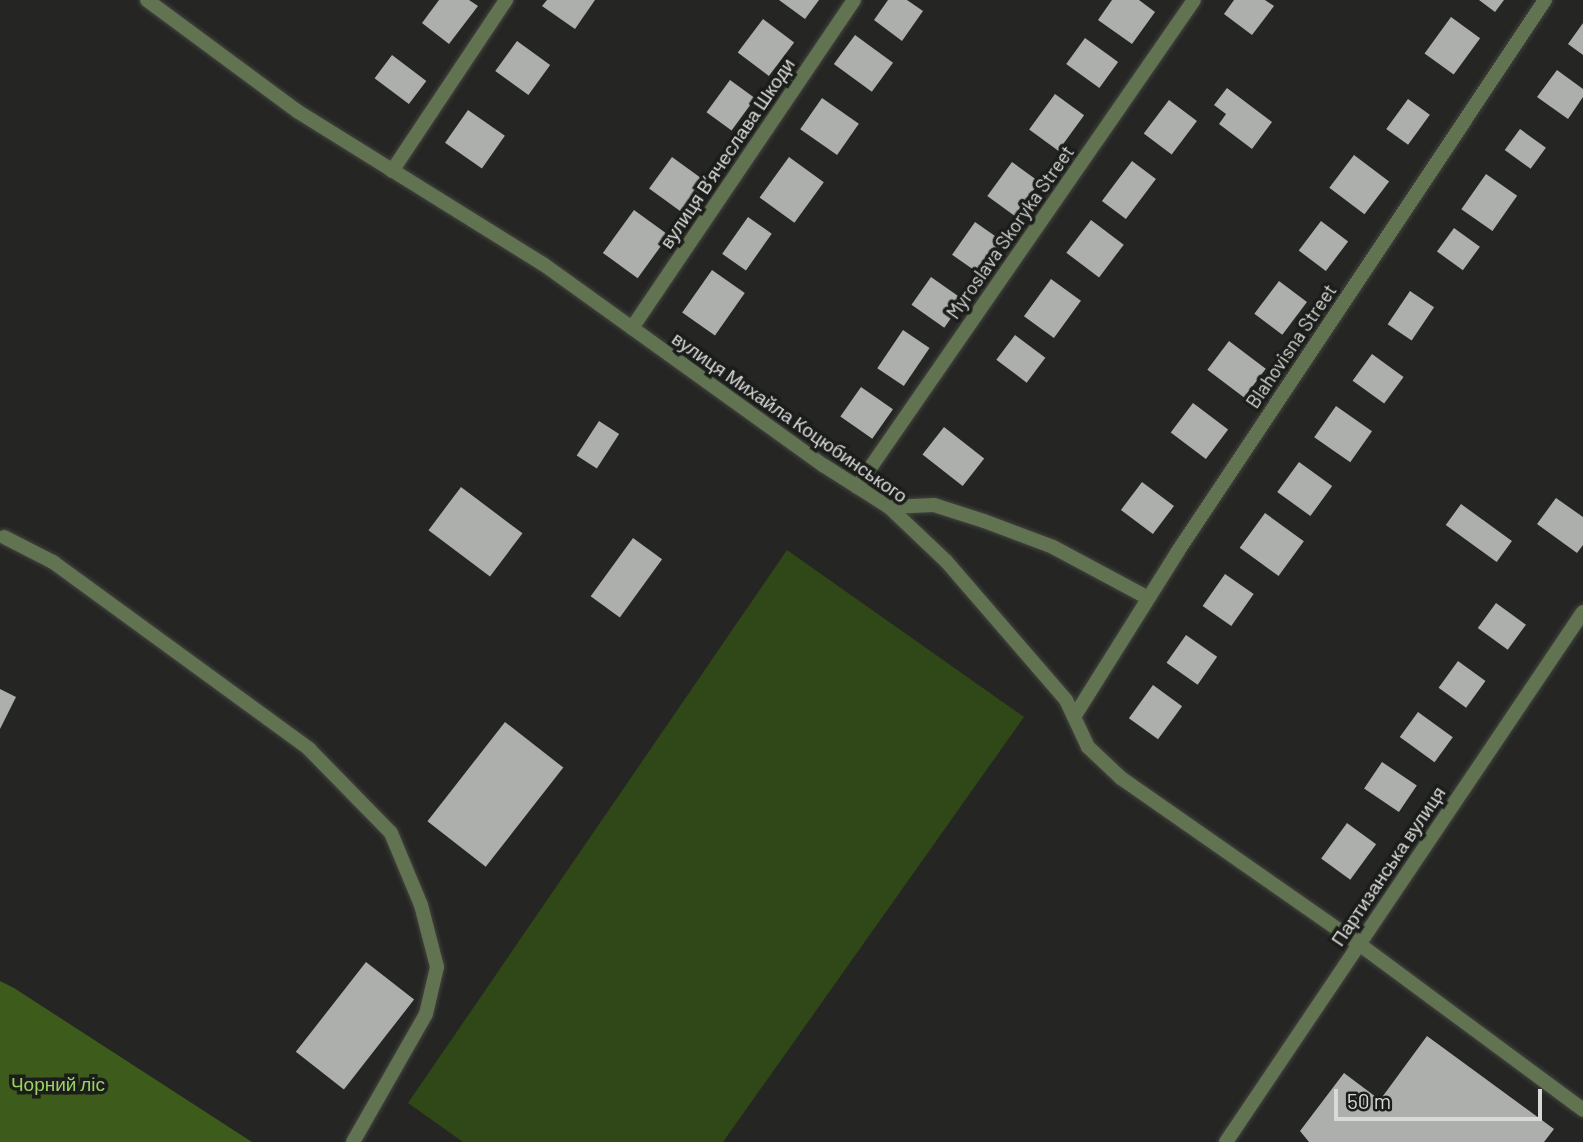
<!DOCTYPE html>
<meta charset="utf-8">
<style>
body{margin:0}
#map{position:relative;width:1583px;height:1142px;overflow:hidden;background:#252623;font-family:Barlow,sans-serif}
div>[style]{position:absolute}
[style*='--x']{left:calc(var(--x)*1px);top:calc(var(--y)*1px);width:calc(var(--w)*1px);rotate:calc(var(--a)*1deg)}
.green>*{inset:0;background:#304717}
.forest>*{inset:0;background:#3d5b1b}
.building>*{inset:0;background:#adafac;transform-origin:0 0}
.roads{filter:drop-shadow(0 0 2px #424340) drop-shadow(0 0 2px #424340)}
.service>*{height:14px;margin:-7px;padding:0 7px;transform-origin:7px;border-radius:7px;background:#617351}
.minor>*{height:14px;margin:-7px;padding:0 7px;transform-origin:7px;border-radius:7px;background:#617351}
.tertiary>*{height:14px;margin:-7px;padding:0 7px;transform-origin:7px;border-radius:7px;background:#617351}
span{translate:-50% -50%;white-space:nowrap;text-align:center;line-height:1.15;-webkit-text-stroke:7px #1b1d1a;paint-order:stroke}
.street-label{font-size:19px;color:#d9dad8}
.park-label{font-size:19px;color:#9bd164}
.scale{position:absolute;left:1334px;top:1089px;width:208px;height:32px;box-sizing:border-box;border:4px solid #d9dad8;border-top:0;padding-left:9px;font-size:21px;line-height:24px;white-space:nowrap;color:#d9dad8;-webkit-text-stroke:5px #1b1d1a;paint-order:stroke}
</style>
<div id="map">
<div class="green">
<div style="clip-path:polygon(787px 550px,1024px 717px,723px 1142px,463px 1142px,408px 1103px)"></div>
</div>
<div class="forest">
<div style="clip-path:polygon(0 981px,14px 988px,252px 1142px,0 1142px)"></div>
</div>
<div class="building">
<div style="clip-path:polygon(439px 0,469px 0,478px 6px,449px 44px,422px 23px)"></div>
<div style="clip-path:polygon(547px 0,595px 0,575px 29px,542px 6px)"></div>
<div style="clip-path:polygon(779px 0,819px 0,805px 19px)"></div>
<div style="clip-path:polygon(888px 0,907px 0,923px 11px,902px 41px,874px 20px)"></div>
<div style="clip-path:polygon(1112px 0,1139px 0,1155px 12px,1132px 44px,1098px 20px)"></div>
<div style="clip-path:polygon(1234px 0,1265px 0,1274px 6px,1252px 35px,1224px 14px)"></div>
<div style="clip-path:polygon(1479px 0,1504px 0,1495px 12px)"></div>
<div style="left:1451px;top:17px;width:36px;height:45px;rotate:36deg"></div>
<div style="left:763px;top:19px;width:39px;height:42px;rotate:37deg"></div>
<div style="clip-path:polygon(1583px 23px,1583px 55px,1568px 44px)"></div>
<div style="left:855px;top:35px;width:47px;height:36px;rotate:36deg"></div>
<div style="left:1085px;top:38px;width:41px;height:32px;rotate:36deg"></div>
<div style="left:517px;top:41px;width:41px;height:37px;rotate:36deg"></div>
<div style="left:392px;top:55px;width:43px;height:29px;rotate:37deg"></div>
<div style="clip-path:polygon(1557px 70px,1583px 89px,1583px 97px,1568px 119px,1537px 97px)"></div>
<div style="left:730px;top:80px;width:31px;height:40px;rotate:36deg"></div>
<div style="clip-path:polygon(1227px 88px,1272px 122px,1252px 149px,1219px 124px,1226px 114px,1214px 105px)"></div>
<div style="left:1055px;top:94px;width:36px;height:44px;rotate:36deg"></div>
<div style="left:822px;top:98px;width:45px;height:38px;rotate:35deg"></div>
<div style="left:1408px;top:99px;width:27px;height:37px;rotate:36deg"></div>
<div style="left:1169px;top:100px;width:35px;height:42px;rotate:37deg"></div>
<div style="left:468px;top:110px;width:45px;height:40px;rotate:35deg"></div>
<div style="left:1520px;top:129px;width:32px;height:26px;rotate:36deg"></div>
<div style="left:1354px;top:155px;width:44px;height:41px;rotate:37deg"></div>
<div style="left:672px;top:157px;width:43px;height:39px;rotate:36deg"></div>
<div style="left:789px;top:157px;width:43px;height:50px;rotate:36deg"></div>
<div style="left:1132px;top:161px;width:30px;height:50px;rotate:37deg"></div>
<div style="left:1012px;top:162px;width:34px;height:42px;rotate:36deg"></div>
<div style="left:1486px;top:174px;width:38px;height:43px;rotate:35deg"></div>
<div style="left:634px;top:210px;width:43px;height:53px;rotate:36deg"></div>
<div style="left:748px;top:217px;width:29px;height:45px;rotate:35deg"></div>
<div style="left:1091px;top:220px;width:41px;height:41px;rotate:37deg"></div>
<div style="left:1321px;top:221px;width:34px;height:37px;rotate:37deg"></div>
<div style="left:975px;top:222px;width:35px;height:40px;rotate:35deg"></div>
<div style="left:1454px;top:228px;width:32px;height:29px;rotate:36deg"></div>
<div style="left:712px;top:270px;width:40px;height:52px;rotate:35deg"></div>
<div style="left:931px;top:277px;width:40px;height:34px;rotate:35deg"></div>
<div style="left:1051px;top:279px;width:37px;height:46px;rotate:36deg"></div>
<div style="left:1279px;top:281px;width:35px;height:41px;rotate:37deg"></div>
<div style="left:1410px;top:291px;width:29px;height:40px;rotate:34deg"></div>
<div style="left:903px;top:330px;width:32px;height:46px;rotate:34deg"></div>
<div style="left:1015px;top:335px;width:38px;height:31px;rotate:37deg"></div>
<div style="left:1229px;top:341px;width:46px;height:36px;rotate:37deg"></div>
<div style="left:1372px;top:354px;width:39px;height:33px;rotate:36deg"></div>
<div style="left:861px;top:387px;width:39px;height:36px;rotate:35deg"></div>
<div style="left:1193px;top:403px;width:44px;height:37px;rotate:37deg"></div>
<div style="left:1336px;top:406px;width:44px;height:38px;rotate:35deg"></div>
<div style="left:599px;top:421px;width:24px;height:41px;rotate:33deg"></div>
<div style="left:944px;top:427px;width:51px;height:35px;rotate:38deg"></div>
<div style="left:1299px;top:462px;width:41px;height:37px;rotate:36deg"></div>
<div style="left:1142px;top:482px;width:40px;height:35px;rotate:37deg"></div>
<div style="left:461px;top:487px;width:77px;height:54px;rotate:37deg"></div>
<div style="clip-path:polygon(1556px 498px,1583px 517px,1583px 545px,1577px 553px,1537px 524px)"></div>
<div style="left:1461px;top:504px;width:63px;height:26px;rotate:36deg"></div>
<div style="left:1265px;top:513px;width:48px;height:43px;rotate:36deg"></div>
<div style="left:633px;top:538px;width:36px;height:72px;rotate:36deg"></div>
<div style="left:1225px;top:574px;width:35px;height:39px;rotate:35deg"></div>
<div style="left:1496px;top:603px;width:37px;height:31px;rotate:36deg"></div>
<div style="left:1186px;top:635px;width:38px;height:34px;rotate:35deg"></div>
<div style="left:1458px;top:661px;width:34px;height:33px;rotate:36deg"></div>
<div style="left:1153px;top:685px;width:36px;height:41px;rotate:36deg"></div>
<div style="clip-path:polygon(0 689px,16px 697px,0 729px)"></div>
<div style="left:1418px;top:712px;width:43px;height:31px;rotate:36deg"></div>
<div style="left:505px;top:722px;width:74px;height:126px;rotate:38deg"></div>
<div style="left:1382px;top:762px;width:42px;height:32px;rotate:34deg"></div>
<div style="left:1347px;top:823px;width:36px;height:44px;rotate:36deg"></div>
<div style="left:366px;top:962px;width:61px;height:114px;rotate:38deg"></div>
<div style="clip-path:polygon(1427px 1036px,1554px 1129px,1544px 1142px,1309px 1142px,1300px 1131px,1344px 1073px,1380px 1100px)"></div>
</div>
<div class="roads">
<div class="service">
<div style="--x:4;--y:537;--w:55;--a:27"></div>
<div style="--x:53;--y:562;--w:317;--a:36.1"></div>
<div style="--x:309;--y:749;--w:117;--a:45.7"></div>
<div style="--x:391;--y:833;--w:78;--a:67.4"></div>
<div style="--x:421;--y:905;--w:64;--a:75.5"></div>
<div style="--x:437;--y:967;--w:48;--a:103.2"></div>
<div style="--x:426;--y:1014;--w:147;--a:119.7"></div>
</div>
<div class="minor">
<div style="--x:147;--y:0;--w:187;--a:36.5"></div>
<div style="--x:297;--y:111;--w:290;--a:31.9"></div>
<div style="--x:543;--y:264;--w:345;--a:35.7"></div>
<div style="--x:823;--y:465;--w:78;--a:32.5"></div>
<div style="--x:889;--y:507;--w:79;--a:43.5"></div>
<div style="--x:946;--y:561;--w:184;--a:49.2"></div>
<div style="--x:1066;--y:700;--w:52;--a:64.9"></div>
<div style="--x:1088;--y:747;--w:45;--a:43.2"></div>
<div style="--x:1121;--y:778;--w:290;--a:34.9"></div>
<div style="--x:1359;--y:944;--w:279;--a:36.5"></div>
<div style="--x:392;--y:171;--w:206;--a:-56.3"></div>
<div style="--x:632;--y:328;--w:396;--a:-55.9"></div>
<div style="--x:857;--y:487;--w:592;--a:-55.32"></div>
<div style="--x:889;--y:507;--w:45;--a:-2.5"></div>
<div style="--x:934;--y:505;--w:52;--a:17.7"></div>
<div style="--x:984;--y:521;--w:74;--a:20.6"></div>
<div style="--x:1053;--y:547;--w:108;--a:28.2"></div>
<div style="--x:1074;--y:717;--w:196;--a:-57.9"></div>
<div style="--x:1178;--y:551;--w:662;--a:-56.33"></div>
</div>
<div class="tertiary">
<div style="--x:1226;--y:1142;--w:639;--a:-56.04"></div>
</div>
</div>
<div class="street-label">
<span style="left:727px;top:153px;rotate:-56deg">вулиця Вʼячеслава Шкоди</span>
<span style="left:1010px;top:232px;rotate:-55deg">Myroslava Skoryka Street</span>
<span style="left:1291px;top:346px;rotate:-56deg">Blahovisna Street</span>
<span style="left:790px;top:417px;rotate:35deg">вулиця Михайла Коцюбинського</span>
<span style="left:1388px;top:866px;rotate:-56deg">Партизанська вулиця</span>
</div>
<div class="park-label">
<span style="left:58px;top:1084px">Чорний ліс</span>
</div>
<div class="scale">50 m</div>
</div>
